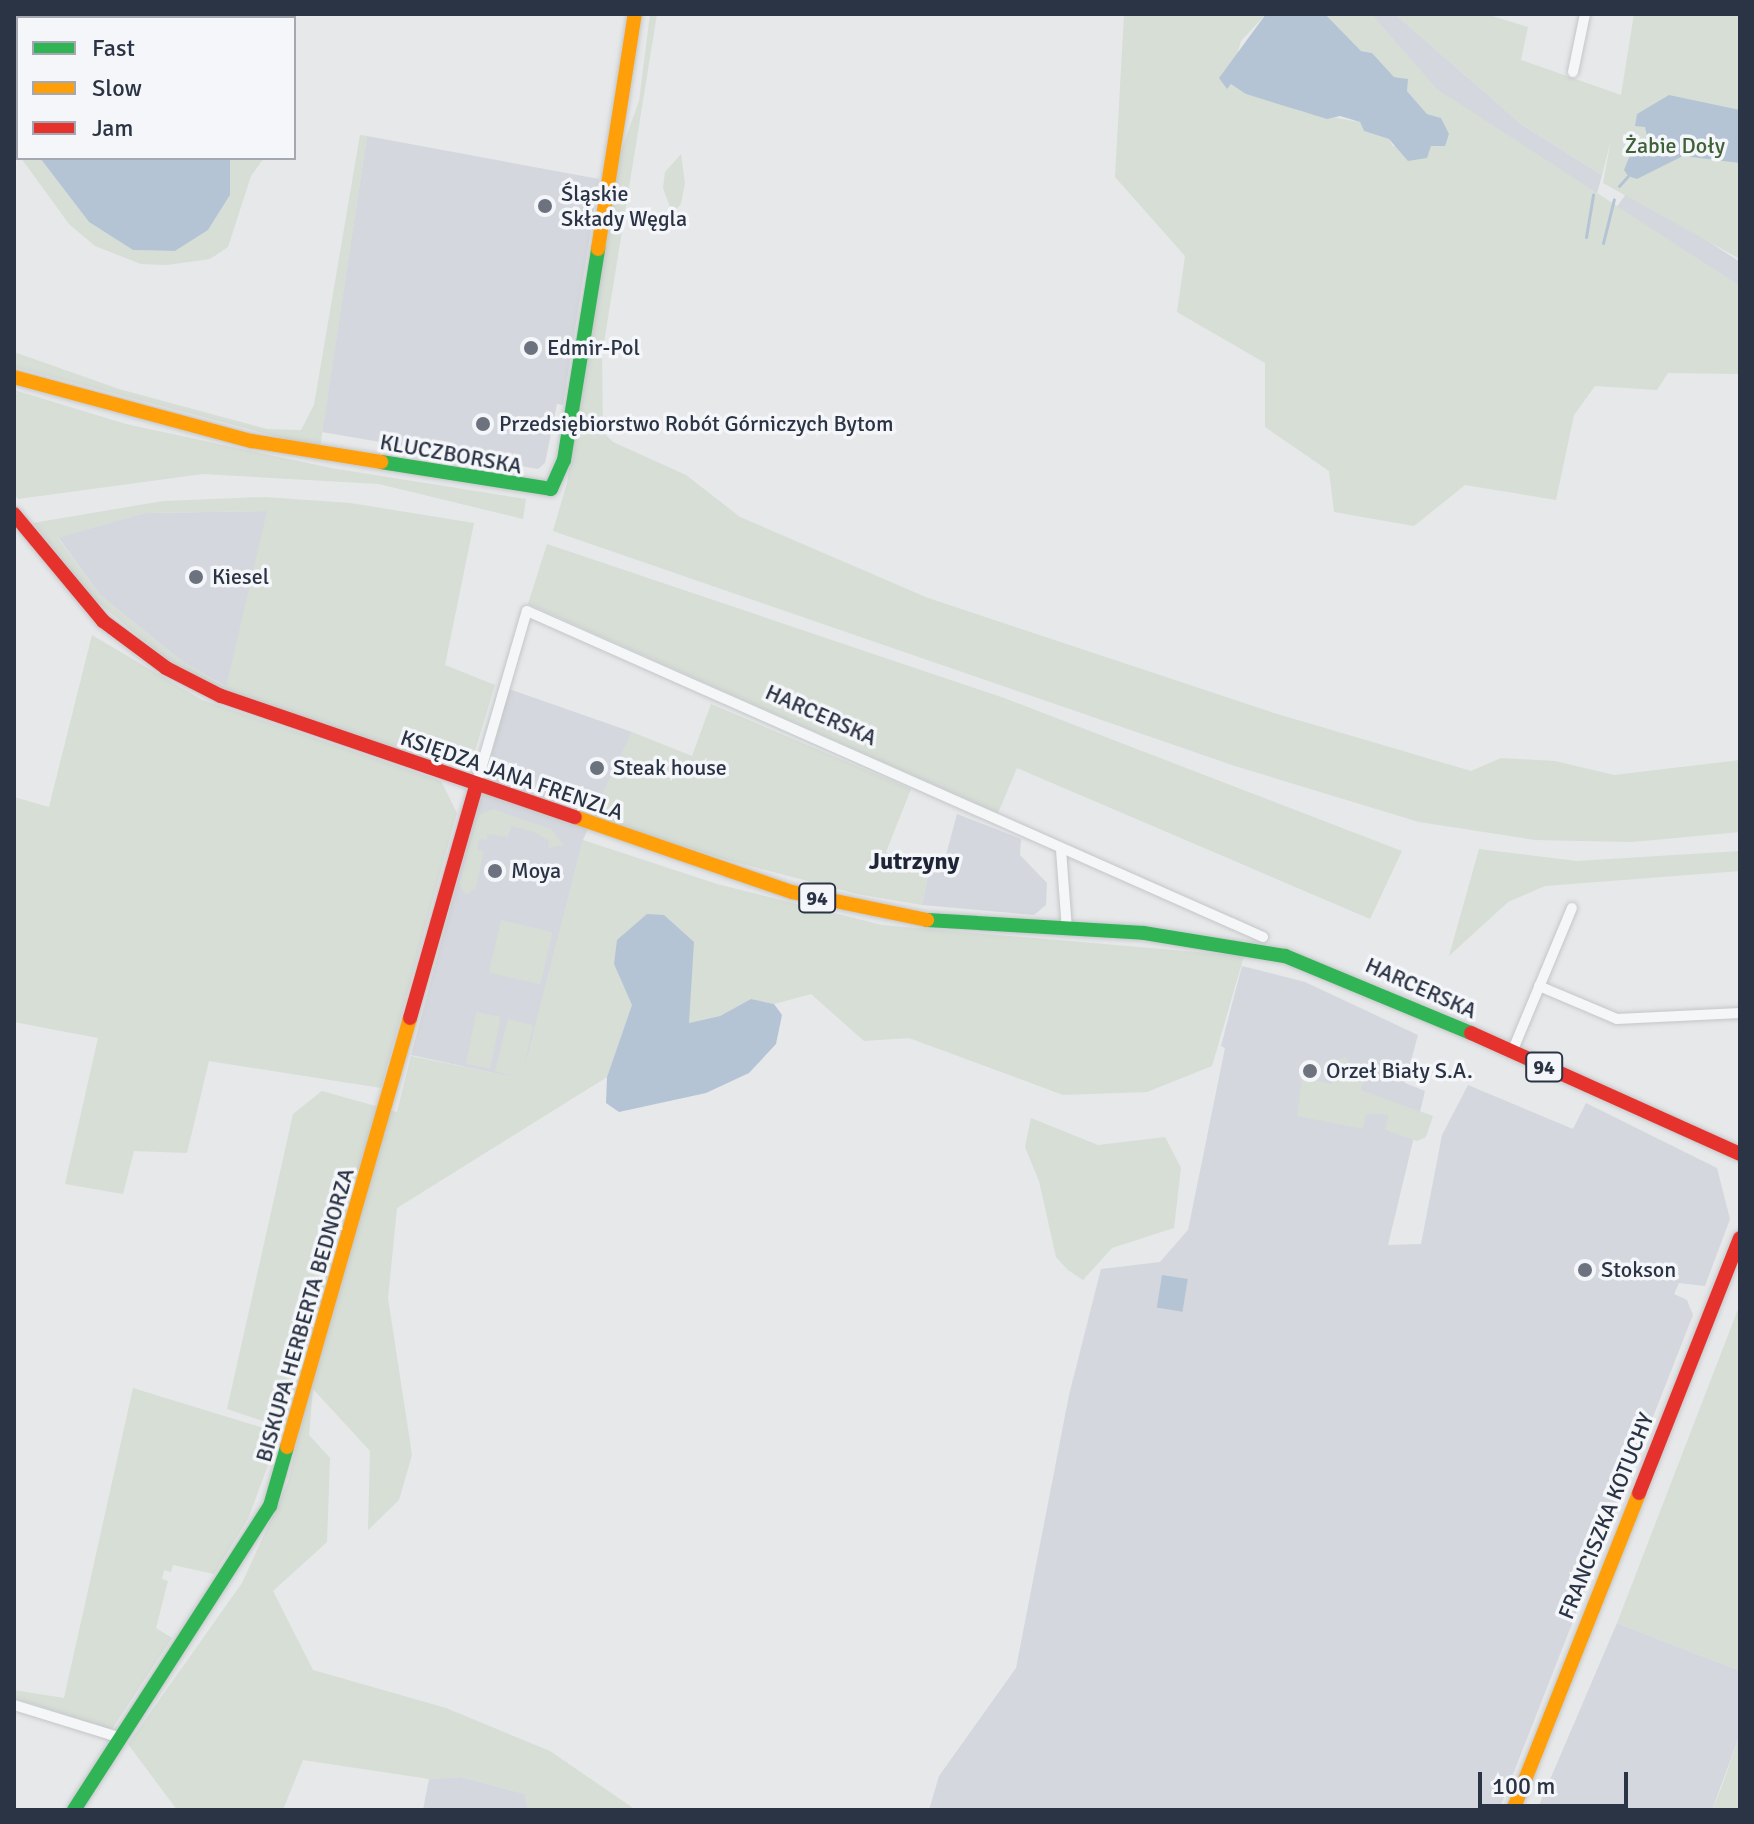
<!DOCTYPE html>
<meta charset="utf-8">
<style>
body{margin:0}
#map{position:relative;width:1754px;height:1824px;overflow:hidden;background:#e6e8ea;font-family:Signika,sans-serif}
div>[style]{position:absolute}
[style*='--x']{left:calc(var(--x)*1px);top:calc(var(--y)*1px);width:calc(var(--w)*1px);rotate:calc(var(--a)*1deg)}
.built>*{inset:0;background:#d4d7dd}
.green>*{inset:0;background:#d6ded6;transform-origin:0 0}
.water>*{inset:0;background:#b4c4d5;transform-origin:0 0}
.stream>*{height:3px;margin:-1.5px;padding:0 1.5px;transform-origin:1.5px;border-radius:1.5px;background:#b4c4d5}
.roads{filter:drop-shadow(0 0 2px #c4c6c8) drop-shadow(0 0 2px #c4c6c8)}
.street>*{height:10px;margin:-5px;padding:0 5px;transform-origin:5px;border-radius:5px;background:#f5f6f7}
.fast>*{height:14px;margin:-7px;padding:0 7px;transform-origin:7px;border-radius:7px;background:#30b455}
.slow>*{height:14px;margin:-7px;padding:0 7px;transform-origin:7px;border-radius:7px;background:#ff9f0a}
.jam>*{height:14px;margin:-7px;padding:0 7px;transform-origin:7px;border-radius:7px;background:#e5322d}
.dots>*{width:22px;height:22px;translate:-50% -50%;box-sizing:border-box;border:4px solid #f4f6f9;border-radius:50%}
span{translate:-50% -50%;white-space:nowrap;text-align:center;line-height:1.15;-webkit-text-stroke:7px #f4f6f9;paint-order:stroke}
.shield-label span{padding:2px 6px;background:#f4f6f9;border:2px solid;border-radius:6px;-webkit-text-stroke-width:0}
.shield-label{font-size:20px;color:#2b3445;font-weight:700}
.park-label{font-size:22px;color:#3f6138}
.poi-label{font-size:22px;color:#2b3445}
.left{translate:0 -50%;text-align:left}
.street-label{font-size:22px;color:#2b3445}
.neighbourhood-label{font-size:24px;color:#1d2536;font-weight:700}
.frame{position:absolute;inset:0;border:16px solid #2b3445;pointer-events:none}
.legend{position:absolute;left:16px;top:16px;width:280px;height:144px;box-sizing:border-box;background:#f4f6f9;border:2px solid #a4a8b1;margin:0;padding:10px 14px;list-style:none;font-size:24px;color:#2b3445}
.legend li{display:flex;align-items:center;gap:16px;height:40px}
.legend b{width:40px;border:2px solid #a4a8b1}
.scale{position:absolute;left:1478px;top:1772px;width:150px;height:36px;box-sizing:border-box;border:4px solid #2b3445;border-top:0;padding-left:10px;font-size:24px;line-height:28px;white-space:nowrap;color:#2b3445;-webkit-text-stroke:6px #f4f6f9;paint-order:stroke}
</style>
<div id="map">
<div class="built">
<div style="clip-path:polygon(1371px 14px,1395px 14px,1521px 124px,1602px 175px,1596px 197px,1436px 89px)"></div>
<div style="clip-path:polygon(367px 136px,599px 179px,563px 405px,557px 404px,545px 463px,538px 469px,322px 432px)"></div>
<div style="clip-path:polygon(1629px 190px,1740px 262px,1740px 286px,1616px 208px)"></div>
<div style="clip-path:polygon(268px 511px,227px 687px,183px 662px,100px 595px,58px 537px,145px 513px)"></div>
<div style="clip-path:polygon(509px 689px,632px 732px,583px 840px,522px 1079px,411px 1055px)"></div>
<div style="clip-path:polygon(957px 814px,1021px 839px,1020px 855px,1047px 883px,1046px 905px,1034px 915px,922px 905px,929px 870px,942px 870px)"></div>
<div style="clip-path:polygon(1242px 966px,1305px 982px,1418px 1035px,1405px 1083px,1425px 1091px,1388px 1245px,1421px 1244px,1442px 1135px,1468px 1085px,1573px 1129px,1586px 1103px,1717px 1168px,1730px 1219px,1705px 1286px,1679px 1283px,1674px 1294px,1687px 1300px,1693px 1315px,1499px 1810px,929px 1810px,939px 1776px,1016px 1668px,1069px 1395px,1101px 1269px,1160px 1262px,1188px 1230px,1225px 1048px,1221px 1046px)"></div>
<div style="clip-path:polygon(1617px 1623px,1740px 1671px,1740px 1734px,1712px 1810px,1537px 1810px)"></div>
<div style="clip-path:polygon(461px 1777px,525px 1794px,528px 1810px,423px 1810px,429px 1779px)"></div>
</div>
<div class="green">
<div style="clip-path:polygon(650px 14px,657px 14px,602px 355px,603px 432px,613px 442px,686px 475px,740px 517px,928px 598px,1274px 713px,1471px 771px,1501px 758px,1555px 761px,1614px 775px,1740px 760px,1740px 832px,1632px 842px,1535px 840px,1419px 822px,1235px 766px,553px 531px,567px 483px,618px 159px,639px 101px)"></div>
<div style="clip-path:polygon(1124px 14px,1266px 14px,1241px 41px,1227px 88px,1231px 84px,1303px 112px,1360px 122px,1364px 131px,1389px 139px,1393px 146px,1431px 146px,1444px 128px,1441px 118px,1427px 114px,1407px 91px,1407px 79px,1394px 77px,1372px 53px,1361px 51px,1325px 14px,1371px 14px,1437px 89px,1740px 286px,1740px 374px,1668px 373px,1657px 390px,1595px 386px,1574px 415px,1556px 500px,1465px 485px,1414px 526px,1334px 512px,1329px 471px,1265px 427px,1265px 363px,1177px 312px,1185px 256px,1115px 177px)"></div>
<div style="clip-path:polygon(1395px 14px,1486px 14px,1528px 27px,1521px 60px,1621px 95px,1634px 14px,1740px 14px,1740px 259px,1603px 183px,1611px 140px,1602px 175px,1521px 124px)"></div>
<div style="clip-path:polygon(360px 135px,367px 136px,320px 448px,14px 367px,14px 352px,119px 389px,267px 429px,301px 430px,314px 405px)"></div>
<div style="clip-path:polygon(681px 154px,685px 183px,681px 204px,672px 213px,663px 188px,665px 172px)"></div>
<div style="clip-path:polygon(21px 158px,40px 158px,89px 222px,133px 250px,175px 251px,208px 230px,230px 195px,230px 158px,264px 158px,251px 176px,228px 247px,210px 259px,167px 265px,141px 264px,95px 246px,69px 224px)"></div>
<div style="clip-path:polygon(14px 390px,126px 424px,331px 468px,526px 499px,523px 519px,379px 484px,203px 474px,18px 499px,14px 494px)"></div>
<div style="clip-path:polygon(evenodd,265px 497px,350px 503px,474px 523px,445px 665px,495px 685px,471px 764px,445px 769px,225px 691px,177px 668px,94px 599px,33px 523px,163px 501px,265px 497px,267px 511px,226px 687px,183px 662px,100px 595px,58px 538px,145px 513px,267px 511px)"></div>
<div style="clip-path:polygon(547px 544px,1004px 698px,1402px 851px,1370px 919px,1017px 768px,998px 813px,528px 604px)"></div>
<div style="clip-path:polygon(92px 635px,202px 700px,441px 781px,457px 813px,381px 1088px,209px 1061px,187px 1153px,134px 1151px,123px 1194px,65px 1184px,98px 1038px,14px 1022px,14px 797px,49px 807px)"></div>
<div style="clip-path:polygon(711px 704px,911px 789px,886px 852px,929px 870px,922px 905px,857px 894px,731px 861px,591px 818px,632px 732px,692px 756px)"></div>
<div style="clip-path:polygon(493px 809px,551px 829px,564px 845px,548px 848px,549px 841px,534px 832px,511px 826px,508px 837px,488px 834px,487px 840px,479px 839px,477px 849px,484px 851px,476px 888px,466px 895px,459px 884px,478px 815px)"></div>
<div style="clip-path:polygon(583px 840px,717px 884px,882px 925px,1244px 956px,1212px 1066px,1147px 1092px,1063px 1095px,909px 1038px,864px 1041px,811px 994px,774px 1004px,751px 999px,720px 1016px,689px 1023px,633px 1003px,607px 1077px,397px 1208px,388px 1298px,412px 1455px,399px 1500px,368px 1530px,370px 1451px,313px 1389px,309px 1435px,330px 1458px,327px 1542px,273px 1591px,313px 1670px,446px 1708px,550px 1751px,636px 1810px,528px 1810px,525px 1794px,461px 1777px,429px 1779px,303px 1760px,283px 1810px,177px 1810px,128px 1744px,242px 1583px,288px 1482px,299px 1433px,227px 1409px,293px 1114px,322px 1091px,397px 1112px,411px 1056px,514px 1077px,495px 1071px,508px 1019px,533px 1025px,523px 1072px)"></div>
<div style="clip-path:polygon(1479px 849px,1577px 861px,1740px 851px,1740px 871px,1545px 886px,1508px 902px,1449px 956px)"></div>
<div style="left:501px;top:920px;width:53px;height:54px;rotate:13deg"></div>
<div style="left:476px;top:1012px;width:25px;height:53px;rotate:11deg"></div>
<div style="clip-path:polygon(1345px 1057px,1363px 1082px,1361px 1090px,1433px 1116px,1426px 1137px,1417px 1141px,1385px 1130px,1388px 1116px,1381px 1114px,1366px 1114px,1363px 1129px,1297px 1116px,1302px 1077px,1332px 1084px,1337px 1060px)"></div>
<div style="clip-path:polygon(1031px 1118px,1098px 1145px,1165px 1137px,1181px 1168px,1174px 1228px,1112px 1248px,1083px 1280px,1068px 1270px,1056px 1257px,1039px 1181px,1025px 1147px)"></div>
<div style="clip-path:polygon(1740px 1304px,1740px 1671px,1617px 1623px)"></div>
<div style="clip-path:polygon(133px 1388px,280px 1433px,248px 1519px,214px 1574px,173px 1565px,171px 1572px,164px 1570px,162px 1579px,168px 1581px,156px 1628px,172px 1638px,112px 1729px,107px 1728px,14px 1698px,14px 1690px,64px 1698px)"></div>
<div style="clip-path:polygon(1740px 1734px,1740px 1810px,1712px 1810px,1722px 1786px)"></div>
</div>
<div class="water">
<div style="clip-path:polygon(14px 14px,216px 14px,217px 18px,18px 18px,18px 137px)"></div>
<div style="clip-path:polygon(1266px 14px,1325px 14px,1361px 51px,1372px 53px,1394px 77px,1408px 79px,1407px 91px,1427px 114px,1441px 118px,1449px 134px,1445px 146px,1431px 146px,1427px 158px,1408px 161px,1389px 139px,1364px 131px,1360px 122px,1340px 116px,1327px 119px,1246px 94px,1231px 84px,1227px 89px,1219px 78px)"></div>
<div style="clip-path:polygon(1669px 95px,1740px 110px,1740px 163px,1683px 156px,1637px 179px,1628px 176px,1624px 170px,1632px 150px,1648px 140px,1645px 127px,1635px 126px,1637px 114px)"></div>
<div style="clip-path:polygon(40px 158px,230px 158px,230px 195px,208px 230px,175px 251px,133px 250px,89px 222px)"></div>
<div style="clip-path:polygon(647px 914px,664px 915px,694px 942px,689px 1023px,720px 1016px,751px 999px,774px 1004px,782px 1015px,776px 1044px,749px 1073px,706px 1093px,619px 1112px,606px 1103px,607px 1077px,632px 1005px,614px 964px,617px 940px)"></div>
<div style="left:1162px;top:1275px;width:26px;height:33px;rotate:9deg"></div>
</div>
<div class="stream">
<div style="--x:1619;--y:186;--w:13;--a:-48"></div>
<div style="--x:1586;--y:237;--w:43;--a:-80.5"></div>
<div style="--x:1603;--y:243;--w:45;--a:-76"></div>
</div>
<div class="roads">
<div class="street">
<div style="--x:1573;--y:72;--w:59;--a:-78.3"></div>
<div style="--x:476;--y:786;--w:182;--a:-73.8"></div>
<div style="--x:527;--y:611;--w:805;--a:23.89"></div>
<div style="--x:1061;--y:850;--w:79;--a:85.7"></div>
<div style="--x:1539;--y:986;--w:85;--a:22.9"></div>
<div style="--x:1617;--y:1019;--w:123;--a:-2.8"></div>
<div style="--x:1512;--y:1052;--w:156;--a:-67.4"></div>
<div style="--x:14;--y:1705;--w:112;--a:17.1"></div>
</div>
<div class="fast">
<div style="--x:381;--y:462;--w:172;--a:9"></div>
<div style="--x:551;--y:489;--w:32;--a:-66"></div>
<div style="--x:564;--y:460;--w:214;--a:-80.8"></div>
<div style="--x:927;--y:920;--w:217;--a:3.4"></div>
<div style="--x:1144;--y:933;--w:143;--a:9.3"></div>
<div style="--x:1285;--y:956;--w:201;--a:22.5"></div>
<div style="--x:74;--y:1810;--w:362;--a:-57.2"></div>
<div style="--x:270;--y:1506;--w:61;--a:-73.9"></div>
</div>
<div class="slow">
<div style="--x:598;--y:249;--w:238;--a:-81.1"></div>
<div style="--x:14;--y:377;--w:246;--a:15.1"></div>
<div style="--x:252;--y:441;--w:131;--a:9.2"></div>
<div style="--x:575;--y:817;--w:230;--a:19.1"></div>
<div style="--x:792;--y:892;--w:138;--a:11.7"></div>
<div style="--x:287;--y:1447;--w:446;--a:-74"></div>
<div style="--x:1513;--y:1810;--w:341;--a:-68.3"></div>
</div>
<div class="jam">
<div style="--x:14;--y:514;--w:139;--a:50.2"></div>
<div style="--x:103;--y:621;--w:79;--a:36.7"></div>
<div style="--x:166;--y:668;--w:62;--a:27"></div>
<div style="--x:221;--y:696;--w:374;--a:18.9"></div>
<div style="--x:410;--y:1018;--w:241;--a:-74.1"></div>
<div style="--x:1471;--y:1033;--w:295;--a:24.2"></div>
<div style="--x:1639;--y:1493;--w:274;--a:-68.4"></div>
</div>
</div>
<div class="dots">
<div style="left:545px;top:206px;background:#6c737f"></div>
<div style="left:531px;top:348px;background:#6c737f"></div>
<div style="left:483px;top:424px;background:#6c737f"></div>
<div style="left:196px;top:577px;background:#6c737f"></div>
<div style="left:597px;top:768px;background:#6c737f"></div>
<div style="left:495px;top:871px;background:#6c737f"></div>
<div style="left:1310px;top:1071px;background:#6c737f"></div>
<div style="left:1585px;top:1270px;background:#6c737f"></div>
</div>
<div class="shield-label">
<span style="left:817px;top:898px">94</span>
<span style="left:1544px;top:1067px">94</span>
</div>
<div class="park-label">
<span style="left:1675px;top:146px">Żabie Doły</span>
</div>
<div class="poi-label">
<span class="left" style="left:561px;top:206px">Śląskie<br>Składy Węgla</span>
<span class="left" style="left:547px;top:348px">Edmir-Pol</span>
<span class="left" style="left:499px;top:424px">Przedsiębiorstwo Robót Górniczych Bytom</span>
<span class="left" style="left:212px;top:577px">Kiesel</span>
<span class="left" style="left:613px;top:768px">Steak house</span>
<span class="left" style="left:511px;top:871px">Moya</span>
<span class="left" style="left:1326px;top:1071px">Orzeł Biały S.A.</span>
<span class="left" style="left:1601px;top:1270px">Stokson</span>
</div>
<div class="street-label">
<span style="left:451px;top:454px;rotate:10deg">KLUCZBORSKA</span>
<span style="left:821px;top:715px;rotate:24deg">HARCERSKA</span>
<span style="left:512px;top:775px;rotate:19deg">KSIĘDZA JANA FRENZLA</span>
<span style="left:1421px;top:988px;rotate:24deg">HARCERSKA</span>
<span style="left:305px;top:1315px;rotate:-74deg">BISKUPA HERBERTA BEDNORZA</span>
<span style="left:1606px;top:1516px;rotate:-68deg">FRANCISZKA KOTUCHY</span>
</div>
<div class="neighbourhood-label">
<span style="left:914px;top:862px">Jutrzyny</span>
</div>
<div class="frame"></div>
<ul class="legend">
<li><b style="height:10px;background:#30b455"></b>Fast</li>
<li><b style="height:10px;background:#ff9f0a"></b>Slow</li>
<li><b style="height:10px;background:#e5322d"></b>Jam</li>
</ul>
<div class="scale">100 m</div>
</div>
